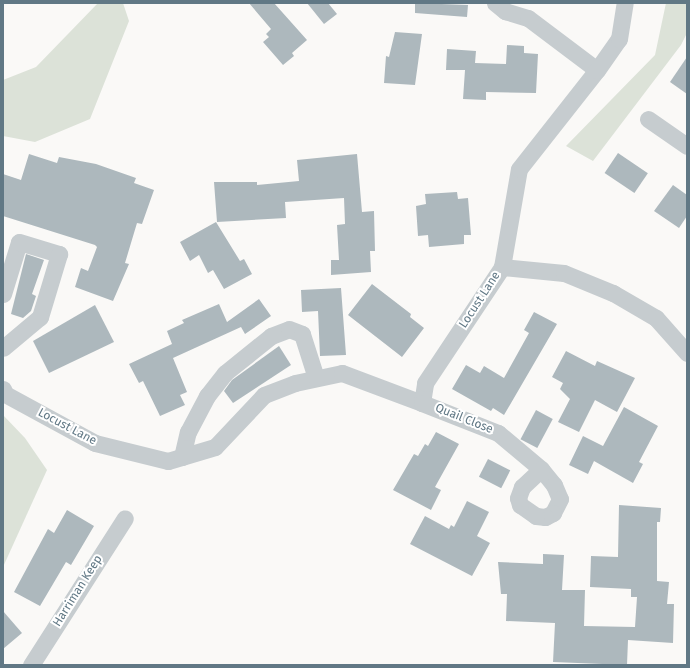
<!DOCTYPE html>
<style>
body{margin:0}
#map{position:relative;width:690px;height:668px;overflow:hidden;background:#faf9f7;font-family:"Fira Sans",sans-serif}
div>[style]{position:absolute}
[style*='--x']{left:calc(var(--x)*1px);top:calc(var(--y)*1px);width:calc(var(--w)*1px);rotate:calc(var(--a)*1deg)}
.green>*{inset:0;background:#dce2d8}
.building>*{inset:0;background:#adb8bd;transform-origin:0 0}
.minor>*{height:17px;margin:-8.5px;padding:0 8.5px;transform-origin:8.5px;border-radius:8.5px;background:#c6cccf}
span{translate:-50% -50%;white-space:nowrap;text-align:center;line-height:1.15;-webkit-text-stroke:4px #fff;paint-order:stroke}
.street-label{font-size:12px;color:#617885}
.frame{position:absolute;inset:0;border:4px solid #617885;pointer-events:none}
</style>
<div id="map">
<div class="green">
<div style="clip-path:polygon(98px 3px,123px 3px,129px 21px,90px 119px,35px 142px,3px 136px,3px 80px,36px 67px)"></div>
<div style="clip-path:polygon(666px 3px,687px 3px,687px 33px,681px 45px,593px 161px,566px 146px,655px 55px)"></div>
<div style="clip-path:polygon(3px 415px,25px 438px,47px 470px,3px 567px)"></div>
</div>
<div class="building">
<div style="clip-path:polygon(249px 3px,274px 3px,307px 40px,292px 53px,294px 56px,283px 65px,263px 42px,269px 37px,266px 34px,271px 29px)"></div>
<div style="clip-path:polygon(307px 3px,328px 3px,337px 14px,324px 24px)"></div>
<div style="clip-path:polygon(415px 3px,468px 5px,467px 17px,415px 13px)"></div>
<div style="clip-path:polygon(395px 32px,422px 34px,415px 85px,384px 83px,386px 56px,389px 57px)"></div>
<div style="clip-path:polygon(507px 45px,524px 46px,524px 53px,538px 54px,536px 93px,486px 92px,486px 100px,463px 99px,465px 70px,446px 70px,447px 49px,476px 51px,475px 63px,506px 64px)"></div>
<div style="clip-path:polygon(687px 57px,687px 94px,670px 82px)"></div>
<div style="left:618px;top:153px;width:36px;height:24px;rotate:34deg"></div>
<div style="clip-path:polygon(29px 154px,57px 163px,59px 157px,96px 164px,136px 178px,134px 183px,154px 190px,142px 224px,137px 223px,125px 263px,129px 264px,113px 301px,75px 287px,81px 268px,88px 271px,97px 247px,95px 245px,3px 216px,3px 174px,21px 180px)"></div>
<div style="clip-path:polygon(357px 154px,362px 212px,374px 211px,375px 251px,370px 251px,371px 272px,331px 275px,331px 260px,339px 260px,337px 225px,345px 224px,344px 198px,285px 202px,286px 218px,217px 222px,214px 182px,257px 182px,257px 185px,299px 181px,297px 160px)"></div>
<div style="clip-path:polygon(673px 185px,687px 195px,687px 216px,679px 228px,654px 211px)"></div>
<div style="clip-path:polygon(457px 192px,458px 199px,468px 198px,471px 235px,464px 235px,464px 244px,429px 247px,428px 235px,418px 236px,416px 206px,426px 204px,425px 194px)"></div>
<div style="clip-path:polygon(216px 222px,240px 261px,244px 259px,252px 274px,224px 289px,213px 270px,208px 273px,199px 255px,190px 261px,180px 242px)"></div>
<div style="clip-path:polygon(26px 254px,44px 260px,32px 294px,36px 296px,31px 311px,23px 318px,11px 314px)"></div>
<div style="clip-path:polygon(372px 284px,411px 314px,410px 317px,424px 328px,402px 357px,348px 315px)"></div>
<div style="clip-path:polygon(341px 288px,346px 355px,320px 356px,318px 311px,302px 312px,301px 290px)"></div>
<div style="clip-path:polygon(259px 299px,271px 316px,245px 334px,241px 327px,173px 358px,187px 392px,180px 395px,185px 405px,160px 416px,143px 381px,139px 383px,129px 364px,172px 344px,167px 331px,184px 323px,182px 320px,219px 304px,227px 322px)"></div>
<div style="clip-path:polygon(95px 305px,114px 342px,49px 373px,33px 341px)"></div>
<div style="clip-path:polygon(534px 312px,557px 324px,504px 415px,493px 408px,491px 411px,452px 389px,466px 365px,480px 373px,484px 366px,504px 378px,529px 333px,524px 330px)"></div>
<div style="clip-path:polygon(279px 346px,291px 365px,233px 403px,224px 391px,232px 380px)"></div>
<div style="clip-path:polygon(566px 351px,595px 366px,597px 361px,635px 378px,617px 412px,595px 400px,579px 432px,558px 422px,570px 399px,560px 389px,563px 383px,552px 377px)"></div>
<div style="clip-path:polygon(624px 407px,658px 426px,639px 462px,643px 464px,633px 483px,594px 461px,588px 474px,569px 465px,583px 436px,603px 446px)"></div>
<div style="left:536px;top:410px;width:19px;height:33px;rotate:28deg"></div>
<div style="clip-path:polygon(436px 432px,459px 444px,435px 487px,441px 490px,431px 510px,393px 490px,414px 454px,418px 456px,425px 444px,428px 446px)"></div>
<div style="left:488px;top:459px;width:25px;height:20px;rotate:27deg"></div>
<div style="clip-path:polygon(467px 501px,489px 512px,477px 536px,490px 543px,472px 576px,410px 544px,425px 516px,449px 529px,451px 525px,454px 527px)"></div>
<div style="clip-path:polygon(619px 505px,661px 508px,660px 522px,657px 522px,657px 581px,669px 582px,667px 604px,674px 604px,673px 643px,628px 640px,627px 665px,553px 662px,555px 623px,506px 621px,507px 594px,501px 594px,498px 562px,543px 564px,543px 554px,564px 555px,562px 590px,585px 590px,584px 626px,635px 627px,637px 597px,631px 597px,631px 589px,590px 587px,591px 556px,618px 557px)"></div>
<div style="clip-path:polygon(67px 510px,94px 526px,71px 565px,66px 562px,40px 606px,14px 592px,48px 529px,54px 533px)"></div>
<div style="clip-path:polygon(3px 611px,22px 633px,3px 649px)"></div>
</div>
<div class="minor">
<div style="--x:495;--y:3;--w:13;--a:39"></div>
<div style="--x:505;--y:11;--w:24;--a:17"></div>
<div style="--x:528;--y:18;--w:86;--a:37"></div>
<div style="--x:648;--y:119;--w:47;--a:34.7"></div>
<div style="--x:502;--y:267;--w:62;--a:5.5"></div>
<div style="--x:564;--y:273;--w:53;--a:22.2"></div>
<div style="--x:613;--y:293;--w:50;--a:30.2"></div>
<div style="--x:656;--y:318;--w:47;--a:48.5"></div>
<div style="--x:3;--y:294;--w:54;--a:-72.9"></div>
<div style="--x:19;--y:242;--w:42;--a:16.7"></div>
<div style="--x:59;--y:254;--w:66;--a:106.8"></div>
<div style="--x:40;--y:317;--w:48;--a:140"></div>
<div style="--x:3;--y:389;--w:5;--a:68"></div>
<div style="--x:5;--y:394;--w:102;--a:28.6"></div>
<div style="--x:95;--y:443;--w:75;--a:13.9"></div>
<div style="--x:168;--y:461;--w:49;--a:-16.6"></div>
<div style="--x:215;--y:447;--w:71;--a:-46.7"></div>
<div style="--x:264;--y:395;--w:33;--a:-21"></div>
<div style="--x:295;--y:383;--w:48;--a:-12"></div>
<div style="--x:342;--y:373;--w:85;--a:20.6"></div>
<div style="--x:422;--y:403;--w:20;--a:-81"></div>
<div style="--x:425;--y:383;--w:139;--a:-56.4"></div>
<div style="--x:502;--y:267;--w:99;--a:-80.2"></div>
<div style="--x:519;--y:169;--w:126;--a:-51.8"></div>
<div style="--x:597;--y:70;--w:38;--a:-55"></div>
<div style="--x:619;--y:39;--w:36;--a:-81"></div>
<div style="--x:422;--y:403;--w:82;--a:21.5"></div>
<div style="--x:498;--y:433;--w:56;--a:39.9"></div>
<div style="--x:182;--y:457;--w:26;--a:-77"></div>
<div style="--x:188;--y:432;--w:41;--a:-62.2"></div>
<div style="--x:207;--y:396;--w:29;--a:-52"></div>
<div style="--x:225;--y:373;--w:59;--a:-38.8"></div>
<div style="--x:271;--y:336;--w:19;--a:-21"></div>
<div style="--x:289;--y:329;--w:14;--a:21"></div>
<div style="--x:302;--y:334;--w:46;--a:72.3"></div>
<div style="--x:541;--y:469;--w:21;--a:51"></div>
<div style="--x:554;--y:485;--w:15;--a:67"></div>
<div style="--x:560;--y:499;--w:16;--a:117"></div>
<div style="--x:553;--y:513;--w:9;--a:153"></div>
<div style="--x:545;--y:517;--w:9;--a:-174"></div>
<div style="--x:536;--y:516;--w:19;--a:-145"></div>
<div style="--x:520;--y:505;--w:7;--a:-106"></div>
<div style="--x:518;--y:498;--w:12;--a:-70"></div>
<div style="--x:522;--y:487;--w:26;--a:-43"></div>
<div style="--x:31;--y:665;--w:174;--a:-57.4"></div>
</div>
<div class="street-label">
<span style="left:480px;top:300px;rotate:-57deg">Locust Lane</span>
<span style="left:464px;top:419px;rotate:22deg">Quail Close</span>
<span style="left:67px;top:427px;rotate:28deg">Locust Lane</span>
<span style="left:78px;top:591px;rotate:-58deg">Harriman Keep</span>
</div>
<div class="frame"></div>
</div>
